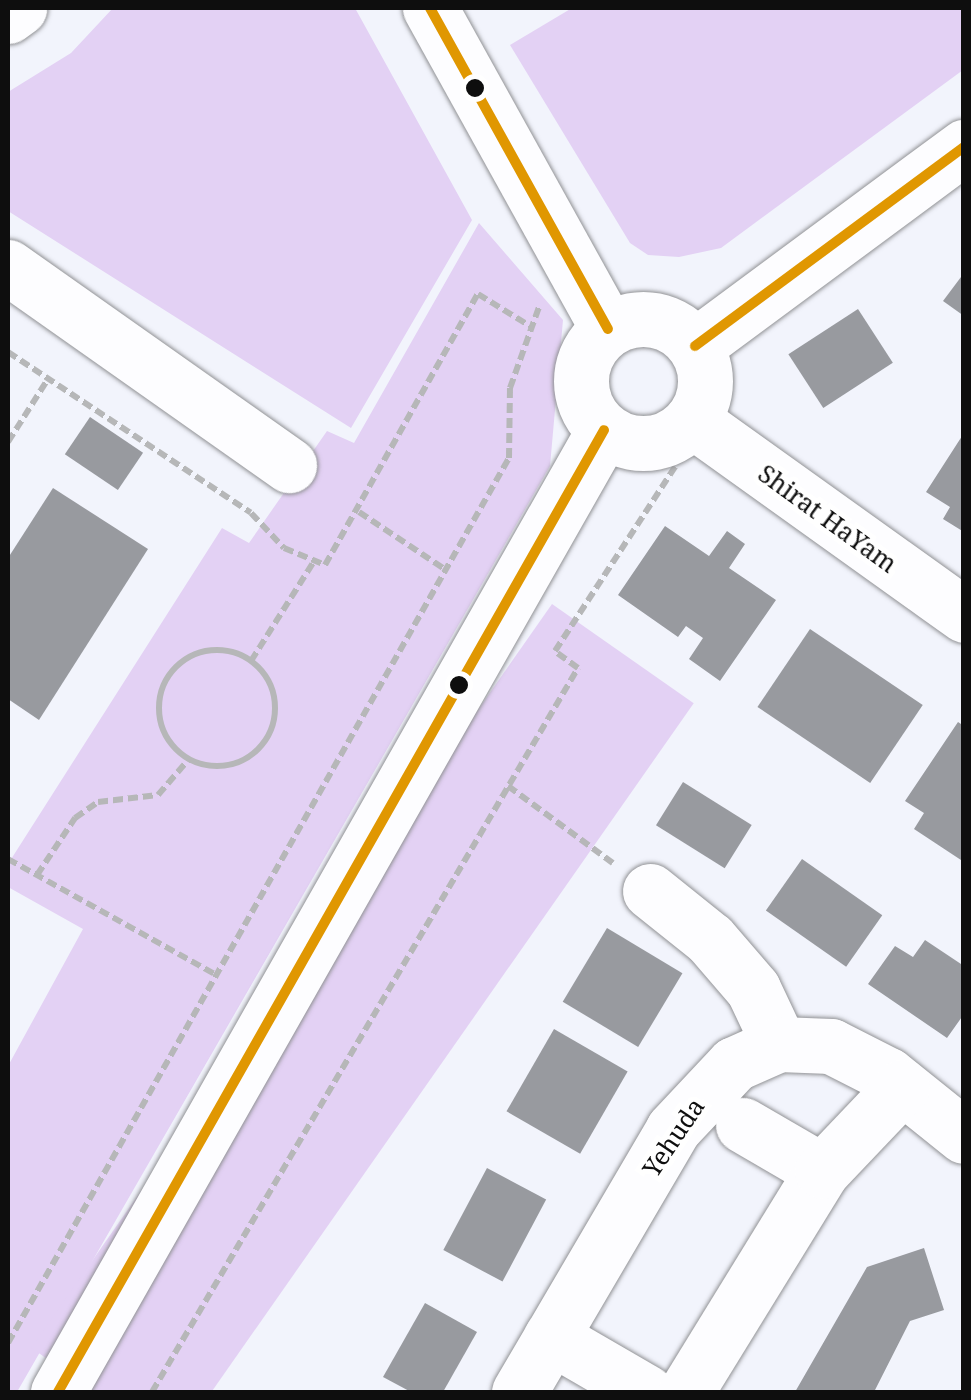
<!DOCTYPE html>
<style>
body{margin:0}
#map{position:relative;width:971px;height:1400px;overflow:hidden;background:#f2f4fc;font-family:"Noto Serif",serif}
div>[style]{position:absolute}
[style*='--x']{left:calc(var(--x)*1px);top:calc(var(--y)*1px);width:calc(var(--w)*1px);rotate:calc(var(--a)*1deg)}
.green>*{inset:0;background:#e3d1f4;transform-origin:0 0}
.building>*{inset:0;background:#989a9f;transform-origin:0 0}
.path>*{height:6px;margin-top:-3px;transform-origin:0;background:repeating-linear-gradient(90deg,#b6b7b8 0 10px,transparent 0 15px)}
.path>.ring{margin:-3px;padding:0;box-sizing:content-box;background:none;border:6px solid #b6b7b8;border-radius:50%}
.roads{filter:drop-shadow(0 0 2px #919295) drop-shadow(0 0 2px #919295)}
.minor>*{height:55px;margin:-27.5px;padding:0 27.5px;transform-origin:27.5px;border-radius:27.5px;background:#fdfdff}
.minor>.ring{margin:-27.5px;padding:0;box-sizing:content-box;background:none;border:55px solid #fdfdff;border-radius:50%}
.bus-1>*{height:10px;margin:-5px;padding:0 5px;transform-origin:5px;border-radius:5px;background:#e09701}
.dots>*{width:28px;height:28px;translate:-50% -50%;box-sizing:border-box;border:5px solid #fff;border-radius:50%}
span{translate:-50% -50%;white-space:nowrap;text-align:center;line-height:1.15;-webkit-text-stroke:10px #fff;paint-order:stroke}
.street-label{font-size:25px;color:#0e0e0e}
.frame{position:absolute;inset:0;border:10px solid #0e0e0e;pointer-events:none}
</style>
<div id="map">
<div class="green">
<div style="clip-path:polygon(113px 8px,355px 8px,472px 220px,351px 428px,8px 211px,8px 92px,71px 53px)"></div>
<div style="clip-path:polygon(572px 8px,963px 8px,963px 70px,721px 248px,679px 257px,648px 255px,630px 243px,510px 45px)"></div>
<div style="clip-path:polygon(479px 223px,563px 320px,550px 466px,17px 1392px,8px 1392px,8px 1066px,83px 929px,8px 887px,8px 864px,222px 528px,249px 543px,327px 431px,354px 443px)"></div>
<div style="left:552px;top:604px;width:173px;height:908px;rotate:35deg"></div>
</div>
<div class="building">
<div style="clip-path:polygon(964px 273px,964px 316px,943px 301px)"></div>
<div style="left:858px;top:309px;width:64px;height:83px;rotate:57deg"></div>
<div style="left:90px;top:417px;width:64px;height:45px;rotate:34deg"></div>
<div style="clip-path:polygon(964px 433px,964px 532px,943px 519px,950px 507px,926px 492px)"></div>
<div style="clip-path:polygon(53px 488px,148px 549px,39px 720px,8px 699px,8px 558px)"></div>
<div style="clip-path:polygon(665px 526px,709px 556px,727px 531px,745px 544px,729px 568px,776px 600px,720px 681px,689px 659px,703px 638px,686px 626px,678px 637px,618px 595px)"></div>
<div style="left:810px;top:629px;width:136px;height:94px;rotate:34deg"></div>
<div style="clip-path:polygon(958px 722px,964px 726px,964px 862px,914px 829px,924px 813px,905px 801px)"></div>
<div style="left:683px;top:782px;width:81px;height:51px;rotate:32deg"></div>
<div style="left:802px;top:859px;width:98px;height:63px;rotate:35deg"></div>
<div style="left:607px;top:928px;width:88px;height:86px;rotate:31deg"></div>
<div style="clip-path:polygon(925px 940px,964px 966px,964px 1014px,947px 1038px,868px 984px,895px 946px,913px 957px)"></div>
<div style="left:554px;top:1029px;width:85px;height:95px;rotate:30deg"></div>
<div style="left:487px;top:1168px;width:67px;height:93px;rotate:28deg"></div>
<div style="clip-path:polygon(924px 1248px,944px 1310px,910px 1321px,874px 1392px,795px 1392px,867px 1267px)"></div>
<div style="clip-path:polygon(425px 1303px,477px 1332px,443px 1392px,411px 1392px,383px 1377px)"></div>
</div>
<div class="path">
<div style="--x:8;--y:352;--w:291;--a:33.5"></div>
<div style="--x:251;--y:513;--w:48;--a:46.7"></div>
<div style="--x:284;--y:548;--w:44;--a:22.5"></div>
<div style="--x:325;--y:565;--w:311;--a:-60.6"></div>
<div style="--x:478;--y:294;--w:61;--a:31.6"></div>
<div style="--x:8;--y:442;--w:75;--a:-57.6"></div>
<div style="--x:359;--y:512;--w:105;--a:33.7"></div>
<div class="ring" style="left:159px;top:650px;width:110px;height:110px"></div>
<div style="--x:251;--y:661;--w:116;--a:-57.7"></div>
<div style="--x:508;--y:786;--w:130;--a:36.3"></div>
<div style="--x:8;--y:859;--w:238;--a:29.1"></div>
<div style="--x:37;--y:875;--w:69;--a:-56.3"></div>
<div style="--x:75;--y:818;--w:28;--a:-35"></div>
<div style="--x:98;--y:802;--w:60;--a:-6.7"></div>
<div style="--x:158;--y:795;--w:48;--a:-49.3"></div>
<div style="--x:8;--y:1343;--w:1017;--a:-60.49"></div>
<div style="--x:509;--y:458;--w:70;--a:-89.2"></div>
<div style="--x:510;--y:388;--w:86;--a:-70.3"></div>
<div style="--x:152;--y:1392;--w:840;--a:-59.53"></div>
<div style="--x:578;--y:668;--w:29;--a:-144"></div>
<div style="--x:555;--y:651;--w:220;--a:-56.9"></div>
</div>
<div class="roads">
<div class="minor">
<div style="--x:430;--y:8;--w:367;--a:61"></div>
<div style="--x:8;--y:16;--w:14;--a:-36"></div>
<div style="--x:8;--y:267;--w:344;--a:35.2"></div>
<div class="ring" style="left:581px;top:319px;width:69px;height:69px"></div>
<div style="--x:695;--y:346;--w:335;--a:-36.5"></div>
<div style="--x:692;--y:420;--w:335;--a:35.6"></div>
<div style="--x:650;--y:891;--w:77;--a:38.7"></div>
<div style="--x:710;--y:939;--w:66;--a:49.3"></div>
<div style="--x:753;--y:989;--w:61;--a:64.7"></div>
<div style="--x:743;--y:1125;--w:91;--a:30.2"></div>
<div style="--x:551;--y:1337;--w:110;--a:30.1"></div>
<div style="--x:58;--y:1392;--w:1106;--a:-60.42"></div>
<div style="--x:519;--y:1392;--w:305;--a:-59.6"></div>
<div style="--x:673;--y:1129;--w:89;--a:-46.8"></div>
<div style="--x:734;--y:1064;--w:49;--a:-24"></div>
<div style="--x:779;--y:1044;--w:52;--a:2.2"></div>
<div style="--x:831;--y:1046;--w:64;--a:27"></div>
<div style="--x:888;--y:1075;--w:97;--a:38.8"></div>
<div style="--x:686;--y:1392;--w:259;--a:-58.4"></div>
<div style="--x:822;--y:1171;--w:116;--a:-46.4"></div>
</div>
</div>
<div class="bus-1">
<div style="--x:430;--y:8;--w:367;--a:61"></div>
<div style="--x:695;--y:346;--w:335;--a:-36.5"></div>
<div style="--x:58;--y:1392;--w:1106;--a:-60.42"></div>
</div>
<div class="dots">
<div style="left:475px;top:88px;background:#0e0e0e"></div>
<div style="left:459px;top:685px;background:#0e0e0e"></div>
</div>
<div class="street-label">
<span style="left:828px;top:518px;rotate:36deg">Shirat HaYam</span>
<span style="left:673px;top:1137px;rotate:-56deg">Yehuda</span>
</div>
<div class="frame"></div>
</div>
